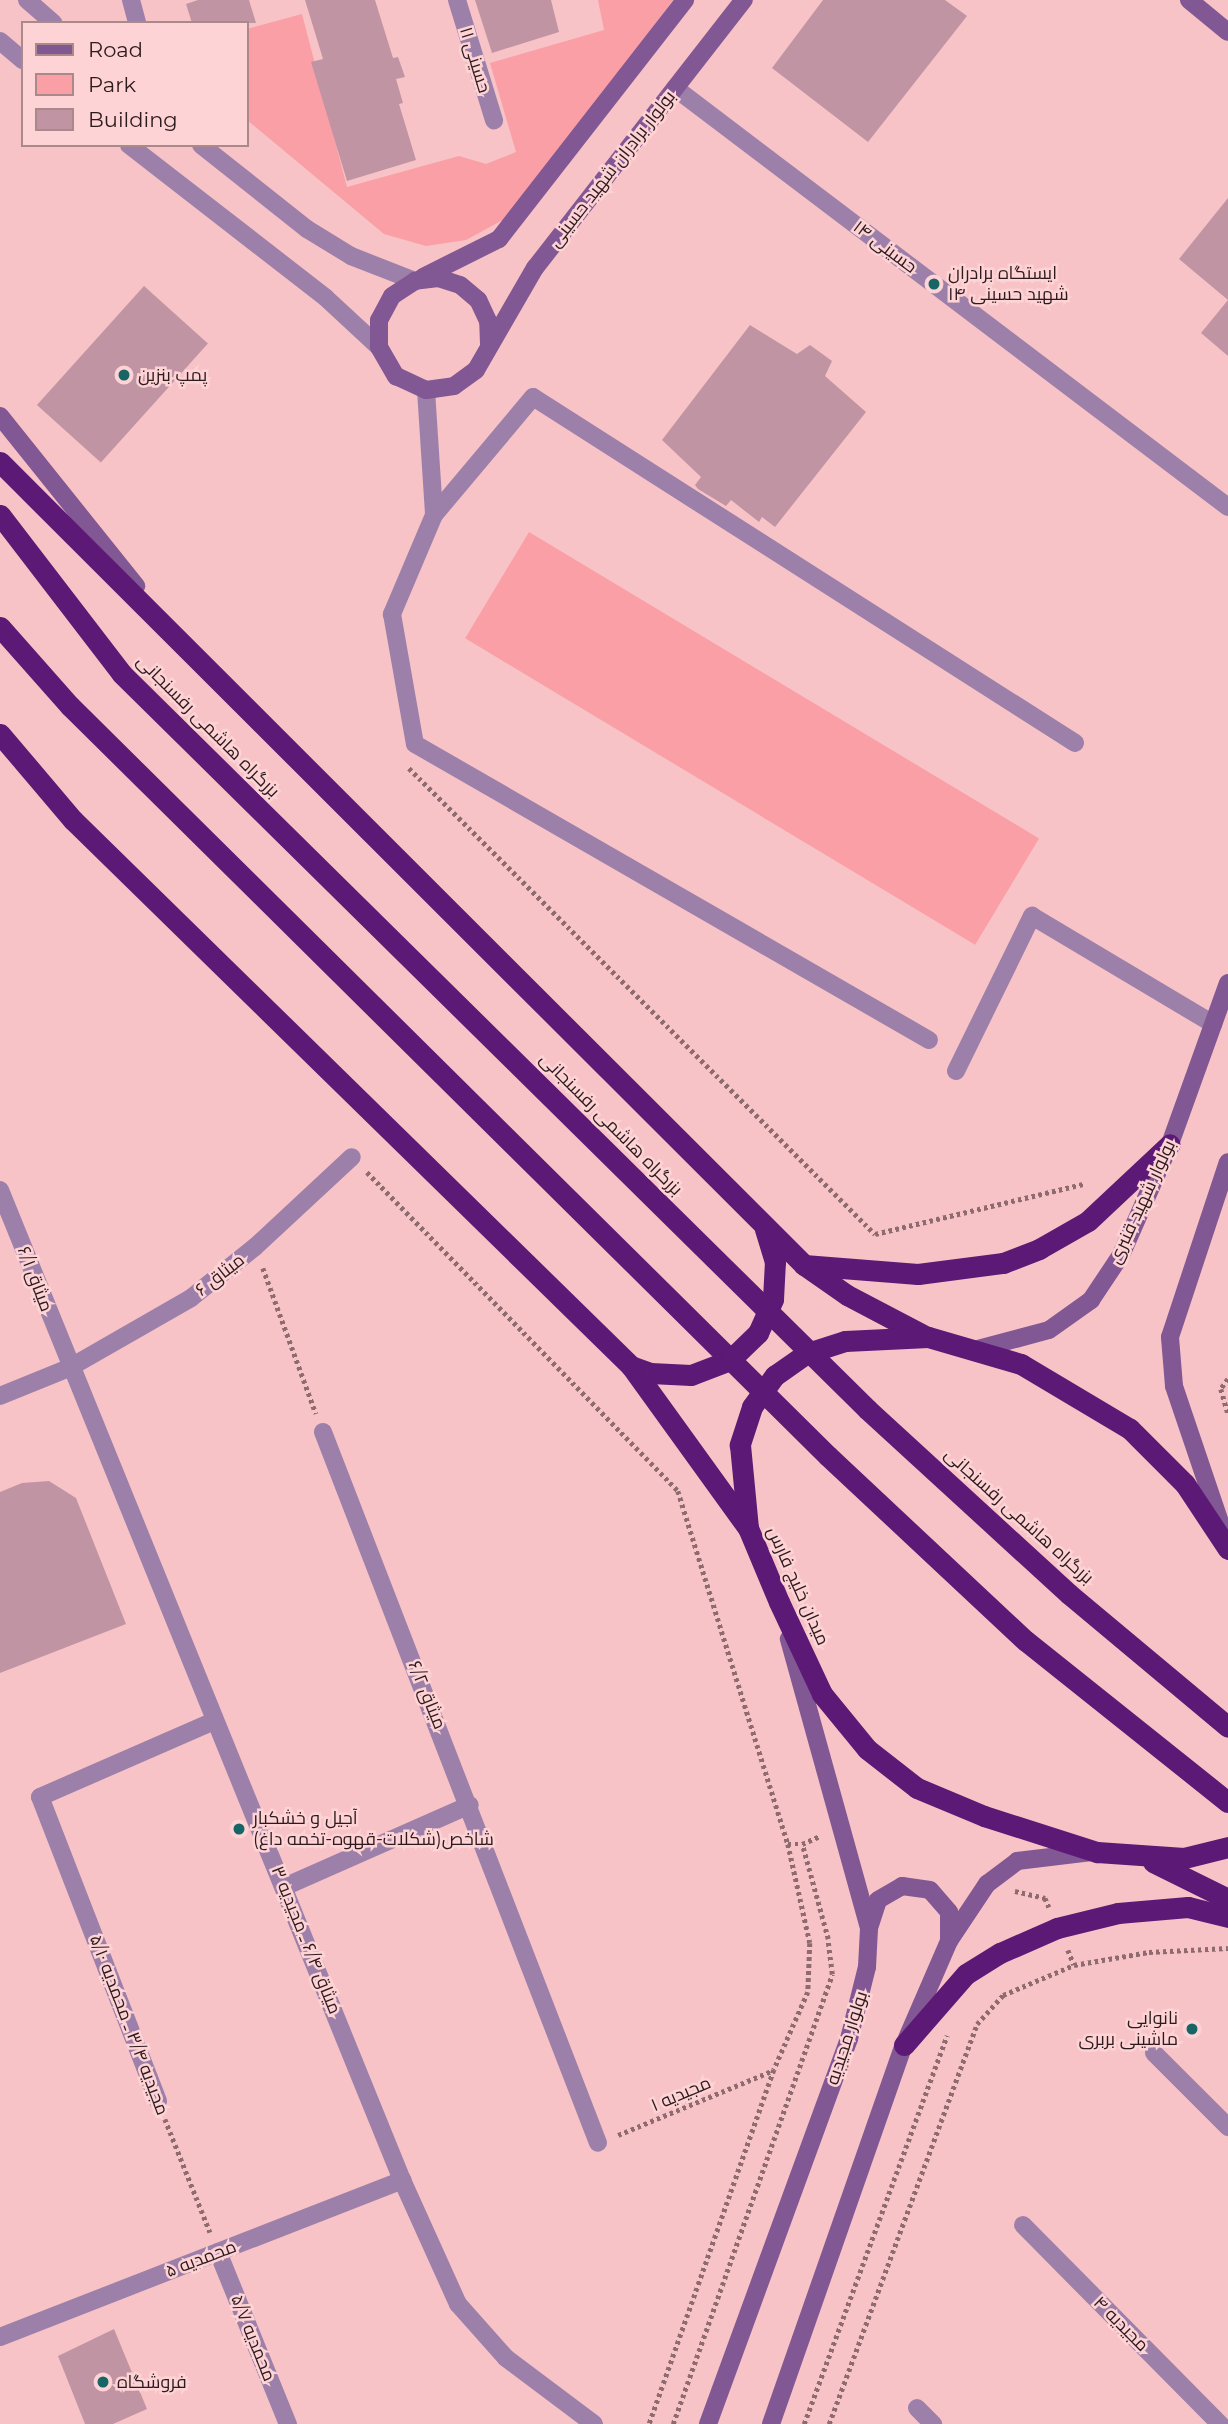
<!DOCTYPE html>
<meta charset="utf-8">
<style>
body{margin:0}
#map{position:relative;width:1228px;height:2424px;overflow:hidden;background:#f7c3c6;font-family:Montserrat,Cairo,sans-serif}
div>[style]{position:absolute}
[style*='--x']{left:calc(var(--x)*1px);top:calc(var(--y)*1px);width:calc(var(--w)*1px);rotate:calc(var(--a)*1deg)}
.green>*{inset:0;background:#fa9fa6;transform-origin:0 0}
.building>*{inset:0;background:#c194a4;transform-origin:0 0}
.path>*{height:4.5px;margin-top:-2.25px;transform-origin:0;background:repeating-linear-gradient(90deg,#8e6b6e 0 3.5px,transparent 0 7px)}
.street>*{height:18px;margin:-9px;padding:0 9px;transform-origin:9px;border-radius:9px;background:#9c80aa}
.secondary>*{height:18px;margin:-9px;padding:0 9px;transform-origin:9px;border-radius:9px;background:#815794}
.highway>*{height:21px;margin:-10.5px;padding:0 10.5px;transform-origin:10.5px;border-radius:10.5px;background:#5c1975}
.dots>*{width:19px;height:19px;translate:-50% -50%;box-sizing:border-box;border:4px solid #fdd3d5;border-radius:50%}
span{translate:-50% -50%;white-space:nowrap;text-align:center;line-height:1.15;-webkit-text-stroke:5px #fdd3d5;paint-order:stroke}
.street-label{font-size:18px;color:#2d1a1c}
.poi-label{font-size:18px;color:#2d1a1c}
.left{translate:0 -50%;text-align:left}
.right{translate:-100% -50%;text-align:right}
.legend{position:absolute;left:21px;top:21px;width:228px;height:126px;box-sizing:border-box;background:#fdd3d5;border:2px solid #aa898b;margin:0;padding:9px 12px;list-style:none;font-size:21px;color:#2d1a1c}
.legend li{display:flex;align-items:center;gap:14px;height:35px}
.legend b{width:35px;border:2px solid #aa898b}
</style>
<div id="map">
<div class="green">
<div style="clip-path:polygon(598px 0,673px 0,530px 193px,510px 216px,466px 240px,426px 246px,384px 234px,247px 120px,247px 29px,302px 14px,347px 187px,459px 156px,486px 164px,516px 152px,490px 63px,604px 30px)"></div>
<div style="left:529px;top:532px;width:595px;height:124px;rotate:31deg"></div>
</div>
<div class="building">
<div style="clip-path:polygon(198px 0,249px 0,256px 23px,192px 23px,186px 4px)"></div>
<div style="clip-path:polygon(305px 0,375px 0,393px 58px,398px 57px,405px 77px,396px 79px,403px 103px,399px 104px,416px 160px,347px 181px,311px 62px,323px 59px)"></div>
<div style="clip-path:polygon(475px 0,551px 0,559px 32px,492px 53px)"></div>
<div style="clip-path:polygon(823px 0,945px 0,967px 16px,868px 142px,772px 68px)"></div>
<div style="clip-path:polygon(1228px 198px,1228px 300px,1179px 259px)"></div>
<div style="left:144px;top:286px;width:86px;height:160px;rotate:42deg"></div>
<div style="clip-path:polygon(1228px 300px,1228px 356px,1201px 333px)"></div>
<div style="clip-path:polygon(750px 325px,797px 354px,810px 345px,832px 361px,825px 376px,866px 412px,775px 527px,762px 517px,759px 522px,731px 500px,726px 506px,698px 489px,695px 485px,701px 477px,662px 440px)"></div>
<div style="clip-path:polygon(49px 1481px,76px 1498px,126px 1624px,0 1673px,0 1492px,22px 1483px)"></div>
<div style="clip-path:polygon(114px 2329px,147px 2409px,113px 2424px,85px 2424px,58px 2356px)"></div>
</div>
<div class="path">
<div style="--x:409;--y:768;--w:659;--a:45"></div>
<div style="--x:875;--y:1234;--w:215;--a:-13.5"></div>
<div style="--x:367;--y:1172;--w:446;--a:45.7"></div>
<div style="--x:678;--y:1491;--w:370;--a:72.7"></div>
<div style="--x:788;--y:1844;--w:101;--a:77.5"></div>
<div style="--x:810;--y:1943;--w:49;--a:92.3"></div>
<div style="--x:808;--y:1992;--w:85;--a:113.6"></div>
<div style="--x:774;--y:2070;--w:375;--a:109.4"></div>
<div style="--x:263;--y:1268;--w:155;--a:70"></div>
<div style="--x:1228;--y:1379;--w:12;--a:125"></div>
<div style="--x:1221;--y:1389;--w:25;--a:74"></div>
<div style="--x:788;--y:1844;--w:14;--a:0"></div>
<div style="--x:1015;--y:1891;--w:31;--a:13"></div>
<div style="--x:1045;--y:1898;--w:10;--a:66"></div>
<div style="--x:1068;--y:1950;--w:16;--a:68"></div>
<div style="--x:165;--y:2119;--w:122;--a:68.3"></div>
<div style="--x:618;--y:2135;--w:169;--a:-22.6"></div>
<div style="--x:673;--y:2424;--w:477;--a:-70.5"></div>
<div style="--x:832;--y:1974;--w:35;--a:-97"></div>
<div style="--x:828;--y:1939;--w:98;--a:-105.3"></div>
<div style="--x:802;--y:1844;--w:20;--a:-24"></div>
<div style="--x:804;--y:2424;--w:414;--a:-69.8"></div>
<div style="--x:829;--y:2424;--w:427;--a:-69.7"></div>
<div style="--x:977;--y:2024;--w:39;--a:-48"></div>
<div style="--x:1003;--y:1995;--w:77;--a:-22.9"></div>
<div style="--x:1074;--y:1965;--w:76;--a:-9.8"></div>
<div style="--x:1149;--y:1952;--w:79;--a:-2.9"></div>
</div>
<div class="street">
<div style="--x:27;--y:0;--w:35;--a:41"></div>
<div style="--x:131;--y:0;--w:24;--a:75"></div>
<div style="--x:457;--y:0;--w:126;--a:72.9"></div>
<div style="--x:0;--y:41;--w:30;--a:40"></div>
<div style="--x:675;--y:88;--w:694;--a:37.15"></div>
<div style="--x:129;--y:145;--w:249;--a:37.8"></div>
<div style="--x:326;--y:298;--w:72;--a:42.8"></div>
<div style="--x:201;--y:145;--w:135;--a:38.4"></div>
<div style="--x:307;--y:229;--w:52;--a:31.5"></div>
<div style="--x:351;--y:256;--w:69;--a:21.3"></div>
<div style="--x:426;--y:390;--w:125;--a:86.3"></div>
<div style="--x:434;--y:515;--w:108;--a:113"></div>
<div style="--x:392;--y:614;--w:132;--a:80"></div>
<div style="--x:415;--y:744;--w:593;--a:29.94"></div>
<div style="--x:434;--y:515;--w:154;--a:-50"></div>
<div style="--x:533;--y:397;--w:643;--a:32.55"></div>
<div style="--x:956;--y:1071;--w:173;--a:-63.9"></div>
<div style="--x:1032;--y:916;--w:211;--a:30.8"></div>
<div style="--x:0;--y:1190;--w:1069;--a:67.9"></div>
<div style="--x:402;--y:2180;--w:136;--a:65.7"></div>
<div style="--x:458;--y:2304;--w:72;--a:48.4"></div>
<div style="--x:506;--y:2358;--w:110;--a:36.9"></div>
<div style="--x:0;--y:1396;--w:74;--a:-22.1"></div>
<div style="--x:69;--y:1368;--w:141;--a:-29.8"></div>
<div style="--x:191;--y:1298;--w:82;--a:-38.6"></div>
<div style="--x:255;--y:1247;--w:132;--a:-42.9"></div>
<div style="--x:323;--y:1432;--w:762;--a:68.85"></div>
<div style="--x:284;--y:1887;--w:203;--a:-23.8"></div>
<div style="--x:1154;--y:2053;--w:105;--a:45"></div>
<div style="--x:158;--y:2101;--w:326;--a:-111.2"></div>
<div style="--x:40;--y:1797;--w:190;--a:-23.6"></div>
<div style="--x:1023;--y:2225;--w:280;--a:45.3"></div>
<div style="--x:218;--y:2252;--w:186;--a:67.9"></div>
<div style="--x:0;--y:2337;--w:432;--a:-21.3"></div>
<div style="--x:917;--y:2408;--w:23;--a:45"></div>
</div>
<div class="secondary">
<div style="--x:1189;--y:0;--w:50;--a:39.4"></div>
<div style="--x:423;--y:277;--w:85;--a:-26.6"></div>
<div style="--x:499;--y:239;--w:303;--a:-52.1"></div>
<div style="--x:489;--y:344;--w:23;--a:-92"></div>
<div style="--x:488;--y:321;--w:23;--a:-115"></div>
<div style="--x:478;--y:300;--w:23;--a:-140"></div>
<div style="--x:460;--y:285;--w:23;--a:-162"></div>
<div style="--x:438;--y:278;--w:23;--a:173"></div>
<div style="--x:415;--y:281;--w:27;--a:147"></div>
<div style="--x:392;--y:296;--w:27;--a:118"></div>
<div style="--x:379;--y:320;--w:27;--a:90"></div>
<div style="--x:379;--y:347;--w:34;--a:60"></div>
<div style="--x:396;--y:376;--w:33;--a:25"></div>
<div style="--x:426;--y:390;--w:28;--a:-8"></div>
<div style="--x:454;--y:386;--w:27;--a:-36"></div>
<div style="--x:476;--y:370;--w:118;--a:-60"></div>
<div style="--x:535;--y:268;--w:340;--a:-52.1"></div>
<div style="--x:0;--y:416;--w:218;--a:51.3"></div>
<div style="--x:978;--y:1349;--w:73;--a:-15"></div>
<div style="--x:1049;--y:1330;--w:52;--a:-35.5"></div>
<div style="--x:1091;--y:1300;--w:54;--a:-56.3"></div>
<div style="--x:1121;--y:1255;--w:121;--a:-66.2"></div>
<div style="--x:1170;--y:1144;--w:171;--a:-70.2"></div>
<div style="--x:1224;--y:1534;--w:156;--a:-108.7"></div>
<div style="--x:1174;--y:1386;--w:49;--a:-94.7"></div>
<div style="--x:1170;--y:1337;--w:184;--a:-71.7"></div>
<div style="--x:869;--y:1928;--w:29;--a:-72"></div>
<div style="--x:878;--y:1900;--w:28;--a:-30"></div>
<div style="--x:902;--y:1886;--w:28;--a:8"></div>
<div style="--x:930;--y:1890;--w:29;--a:49"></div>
<div style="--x:949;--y:1912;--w:29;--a:90"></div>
<div style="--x:708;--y:2424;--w:410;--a:-69.9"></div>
<div style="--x:849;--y:2039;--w:74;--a:-76"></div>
<div style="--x:867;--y:1967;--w:39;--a:-87"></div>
<div style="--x:869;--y:1928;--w:300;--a:-105.5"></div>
<div style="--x:771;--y:2424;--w:402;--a:-70.7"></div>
<div style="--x:904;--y:2045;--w:113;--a:-66.6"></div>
<div style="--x:949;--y:1941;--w:69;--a:-56.3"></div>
<div style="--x:987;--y:1884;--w:38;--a:-37"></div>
<div style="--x:1017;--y:1861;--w:77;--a:-6.8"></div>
</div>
<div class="highway">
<div style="--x:0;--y:462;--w:1136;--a:44.96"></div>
<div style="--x:804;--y:1265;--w:52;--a:34.9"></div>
<div style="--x:847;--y:1295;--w:90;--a:27.7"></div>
<div style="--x:0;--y:515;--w:200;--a:52.5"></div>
<div style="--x:122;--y:674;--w:1047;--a:44.61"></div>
<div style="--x:867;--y:1409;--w:274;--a:42.5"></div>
<div style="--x:1069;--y:1594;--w:207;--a:39.9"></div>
<div style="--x:0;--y:627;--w:106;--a:48.5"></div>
<div style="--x:70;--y:706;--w:1066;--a:44.7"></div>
<div style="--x:828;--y:1456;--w:271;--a:43.1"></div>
<div style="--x:1026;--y:1641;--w:258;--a:38.6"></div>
<div style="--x:0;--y:734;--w:113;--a:49.7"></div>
<div style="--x:73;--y:820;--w:781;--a:44.38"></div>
<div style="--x:631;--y:1366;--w:200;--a:54.2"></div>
<div style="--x:804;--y:1265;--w:114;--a:4.5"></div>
<div style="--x:918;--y:1274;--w:86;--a:-7.4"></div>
<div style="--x:1003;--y:1263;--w:39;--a:-21"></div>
<div style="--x:1039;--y:1249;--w:56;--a:-29.7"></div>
<div style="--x:1088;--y:1221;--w:112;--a:-43.2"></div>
<div style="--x:631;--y:1366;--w:20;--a:20"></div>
<div style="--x:650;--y:1373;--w:41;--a:2.8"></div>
<div style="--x:691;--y:1375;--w:42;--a:-21"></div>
<div style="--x:730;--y:1360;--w:39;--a:-44"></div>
<div style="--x:758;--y:1333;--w:37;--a:-66"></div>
<div style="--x:773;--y:1299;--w:37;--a:-87"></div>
<div style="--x:775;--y:1262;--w:34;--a:-107"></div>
<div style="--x:1228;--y:1549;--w:78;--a:-123.5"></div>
<div style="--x:1185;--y:1484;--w:78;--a:-135"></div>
<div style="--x:1130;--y:1429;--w:127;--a:-149.2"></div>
<div style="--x:1021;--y:1364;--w:97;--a:-163.8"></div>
<div style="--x:928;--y:1337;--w:83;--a:177.2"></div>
<div style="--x:845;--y:1341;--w:40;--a:162"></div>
<div style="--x:807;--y:1353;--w:39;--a:145"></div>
<div style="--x:775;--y:1375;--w:39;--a:126"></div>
<div style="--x:752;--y:1407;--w:40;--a:108"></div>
<div style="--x:740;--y:1445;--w:83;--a:84.5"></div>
<div style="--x:748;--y:1528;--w:80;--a:67.3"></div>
<div style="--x:779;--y:1602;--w:102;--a:64.9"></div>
<div style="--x:822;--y:1694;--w:71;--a:50.7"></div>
<div style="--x:867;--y:1749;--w:63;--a:38"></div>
<div style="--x:917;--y:1788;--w:73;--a:22.7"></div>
<div style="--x:984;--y:1816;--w:119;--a:17.7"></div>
<div style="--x:1097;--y:1852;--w:87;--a:3.9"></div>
<div style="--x:1184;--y:1858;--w:45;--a:-14"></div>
<div style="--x:1153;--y:1862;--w:84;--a:26.3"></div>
<div style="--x:904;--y:2045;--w:94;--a:-48.9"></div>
<div style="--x:966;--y:1974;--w:40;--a:-32"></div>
<div style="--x:1000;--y:1953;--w:62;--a:-23.7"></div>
<div style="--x:1057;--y:1928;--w:63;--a:-13.8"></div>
<div style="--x:1118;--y:1913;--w:70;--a:-4.9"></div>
<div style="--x:1188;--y:1907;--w:41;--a:14"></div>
</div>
<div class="dots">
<div style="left:934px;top:284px;background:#176565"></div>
<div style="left:124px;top:375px;background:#176565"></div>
<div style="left:239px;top:1829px;background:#176565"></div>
<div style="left:1192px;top:2029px;background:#176565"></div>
<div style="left:103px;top:2382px;background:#176565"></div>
</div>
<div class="street-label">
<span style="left:475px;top:60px;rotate:73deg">حسینی ۱۱</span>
<span style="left:612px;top:169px;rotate:-52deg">بولوار برادران شهید حسینی</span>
<span style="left:885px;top:247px;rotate:37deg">حسینی ۱۴</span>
<span style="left:208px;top:726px;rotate:45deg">بزرگراه هاشمی رفسنجانی</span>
<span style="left:611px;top:1124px;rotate:45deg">بزرگراه هاشمی رفسنجانی</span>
<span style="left:1142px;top:1202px;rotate:-65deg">بولوار شهید قنبری</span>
<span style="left:220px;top:1275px;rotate:-38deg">میثاق ۶</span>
<span style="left:35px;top:1279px;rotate:69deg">میثاق ۶/۱</span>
<span style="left:1019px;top:1516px;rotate:42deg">بزرگراه هاشمی رفسنجانی</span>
<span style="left:798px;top:1586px;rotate:66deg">میدان خلیج فارس</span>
<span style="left:427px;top:1695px;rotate:68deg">میثاق ۶/۲</span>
<span style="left:306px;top:1940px;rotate:68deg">میثاق ۶/۴ ـ مجیدیه ۳</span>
<span style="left:129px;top:2025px;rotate:69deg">مجیدیه ۳/۴ ـ محمدیه ۵/۱۰</span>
<span style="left:847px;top:2038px;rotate:-72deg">بولوار مجیدیه</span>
<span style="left:681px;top:2094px;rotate:-23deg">مجیدیه ۱</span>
<span style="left:201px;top:2259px;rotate:-21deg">محمدیه ۵</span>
<span style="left:1121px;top:2324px;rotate:45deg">مجیدیه ۴</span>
<span style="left:253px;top:2338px;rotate:68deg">محمدیه ۵/۷</span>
</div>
<div class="poi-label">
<span class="left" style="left:948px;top:284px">ایستگاه برادران<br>شهید حسینی ۱۴</span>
<span class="left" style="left:138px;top:375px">پمپ بنزین</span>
<span class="left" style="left:253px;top:1829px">آجیل و خشکبار<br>شاخص(شکلات-قهوه-تخمه داغ)</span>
<span class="right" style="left:1178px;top:2029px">نانوایی<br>ماشینی بربری</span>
<span class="left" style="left:117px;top:2382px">فروشگاه</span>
</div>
<ul class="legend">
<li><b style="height:9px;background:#815794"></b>Road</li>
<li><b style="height:19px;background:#fa9fa6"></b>Park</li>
<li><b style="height:19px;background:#c194a4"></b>Building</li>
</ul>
</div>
